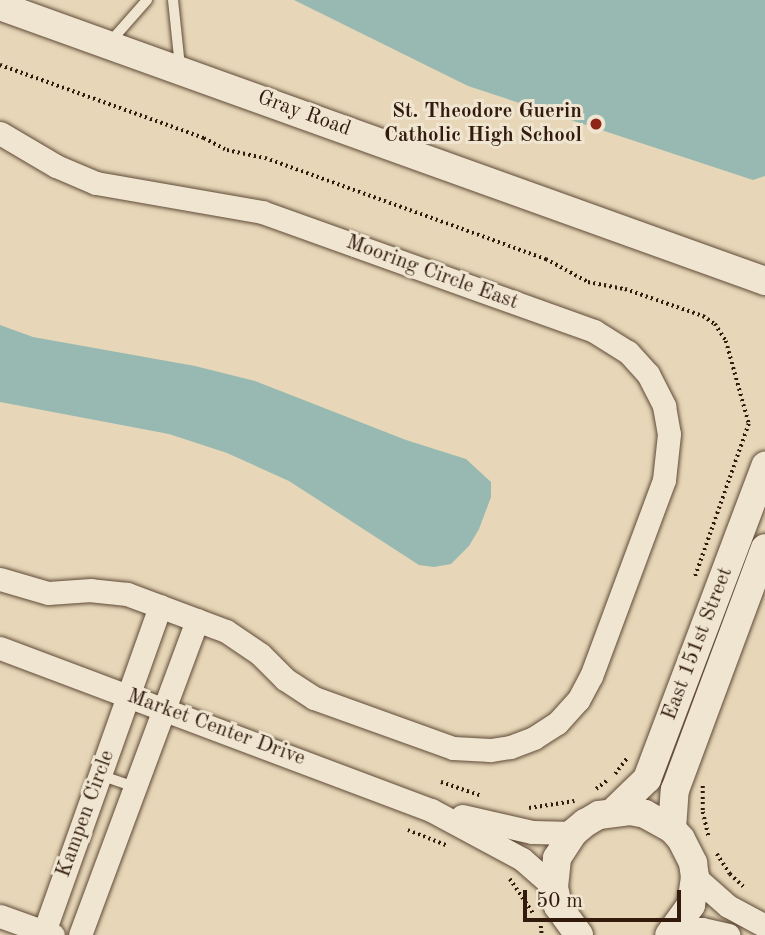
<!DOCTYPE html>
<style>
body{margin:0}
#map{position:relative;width:765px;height:935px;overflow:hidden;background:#e7d7b8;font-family:"Old Standard TT",serif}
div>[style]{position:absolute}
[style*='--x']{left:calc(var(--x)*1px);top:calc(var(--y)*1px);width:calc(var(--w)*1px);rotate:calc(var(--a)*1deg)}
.water>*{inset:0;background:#97b9b1}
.path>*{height:3.5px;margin-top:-1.75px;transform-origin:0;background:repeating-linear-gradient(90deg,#321b0c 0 2px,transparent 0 5.5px)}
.roads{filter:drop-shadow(0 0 2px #5f4a37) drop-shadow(0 0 2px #5f4a37)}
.service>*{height:10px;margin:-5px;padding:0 5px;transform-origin:5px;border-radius:5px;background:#efe5d1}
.minor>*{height:23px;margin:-11.5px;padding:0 11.5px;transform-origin:11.5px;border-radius:11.5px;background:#efe5d1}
.tertiary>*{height:28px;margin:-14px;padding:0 14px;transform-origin:14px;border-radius:14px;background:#efe5d1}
.dots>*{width:19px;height:19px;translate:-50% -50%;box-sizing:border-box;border:4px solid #efe5d1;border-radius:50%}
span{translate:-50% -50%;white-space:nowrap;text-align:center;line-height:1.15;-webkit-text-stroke:6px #efe5d1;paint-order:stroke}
.poi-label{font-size:21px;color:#321b0c;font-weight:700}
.right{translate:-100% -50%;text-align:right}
.street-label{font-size:21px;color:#321b0c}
.scale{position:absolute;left:523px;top:890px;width:158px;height:32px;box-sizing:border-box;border:4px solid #321b0c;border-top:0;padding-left:9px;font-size:21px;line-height:24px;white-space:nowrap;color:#321b0c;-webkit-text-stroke:5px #efe5d1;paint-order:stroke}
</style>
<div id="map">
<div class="water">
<div style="clip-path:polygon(294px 0,765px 0,765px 176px,753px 180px,468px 86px)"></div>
<div style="clip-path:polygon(0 325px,33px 337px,195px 366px,255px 381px,406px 440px,466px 459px,491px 482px,491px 497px,479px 529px,469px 546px,451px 564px,434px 567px,419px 565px,289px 481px,227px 453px,169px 434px,0 402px)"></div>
</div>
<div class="path">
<div style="--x:0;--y:65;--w:217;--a:19.7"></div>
<div style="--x:204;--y:138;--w:26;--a:28"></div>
<div style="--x:227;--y:150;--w:39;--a:12"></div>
<div style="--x:265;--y:158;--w:299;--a:19.8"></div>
<div style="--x:546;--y:259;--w:48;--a:28.7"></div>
<div style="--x:588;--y:282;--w:38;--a:11"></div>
<div style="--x:625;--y:289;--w:83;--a:19.1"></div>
<div style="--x:703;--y:316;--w:14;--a:34"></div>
<div style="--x:715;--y:324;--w:20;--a:57"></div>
<div style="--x:726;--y:341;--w:86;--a:74.5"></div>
<div style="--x:749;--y:424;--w:162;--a:109.4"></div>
<div style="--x:615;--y:774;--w:20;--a:-53"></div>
<div style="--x:441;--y:782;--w:43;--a:18.9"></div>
<div style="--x:703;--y:786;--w:26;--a:90"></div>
<div style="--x:703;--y:812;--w:26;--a:77"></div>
<div style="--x:596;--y:789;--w:16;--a:-38"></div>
<div style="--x:529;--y:808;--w:46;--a:-8.8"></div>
<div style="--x:408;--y:830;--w:43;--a:21.8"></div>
<div style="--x:717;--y:854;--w:24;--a:57"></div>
<div style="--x:730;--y:874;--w:21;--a:43"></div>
<div style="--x:510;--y:879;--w:41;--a:55.9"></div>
<div style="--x:541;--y:926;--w:9;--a:84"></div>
</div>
<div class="roads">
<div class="service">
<div style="--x:173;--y:0;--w:67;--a:84"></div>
<div style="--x:110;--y:42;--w:56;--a:-48.6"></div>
<div style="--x:100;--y:775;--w:37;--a:19"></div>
</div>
<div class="minor">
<div style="--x:0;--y:133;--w:65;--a:30.5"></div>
<div style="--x:56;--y:166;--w:43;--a:23"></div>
<div style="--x:96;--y:183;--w:169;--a:9.9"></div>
<div style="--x:262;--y:212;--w:353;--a:19.7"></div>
<div style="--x:594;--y:331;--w:40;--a:32"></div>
<div style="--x:628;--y:352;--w:30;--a:48"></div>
<div style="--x:648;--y:374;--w:36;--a:63"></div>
<div style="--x:664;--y:406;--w:28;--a:80"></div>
<div style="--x:669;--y:434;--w:46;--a:96.2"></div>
<div style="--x:664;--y:480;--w:209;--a:110.4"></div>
<div style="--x:591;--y:676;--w:27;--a:118"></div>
<div style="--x:578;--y:700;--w:31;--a:132"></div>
<div style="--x:557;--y:723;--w:27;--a:147"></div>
<div style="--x:534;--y:738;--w:26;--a:159"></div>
<div style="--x:510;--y:747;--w:20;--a:171"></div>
<div style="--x:490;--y:750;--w:37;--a:-177"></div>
<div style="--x:453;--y:748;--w:148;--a:-160.2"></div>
<div style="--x:314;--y:698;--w:35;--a:-147"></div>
<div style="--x:285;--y:679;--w:35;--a:-135"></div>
<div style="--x:260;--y:654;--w:41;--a:-145.9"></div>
<div style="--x:226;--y:631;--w:106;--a:-159.5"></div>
<div style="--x:127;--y:594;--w:36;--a:-174"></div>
<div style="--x:91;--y:590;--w:43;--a:176"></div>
<div style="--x:48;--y:593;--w:50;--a:-163.7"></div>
<div style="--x:0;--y:648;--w:460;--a:20.6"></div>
<div style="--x:431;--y:810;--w:103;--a:28.3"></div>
<div style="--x:522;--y:859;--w:43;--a:41.2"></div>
<div style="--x:462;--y:816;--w:72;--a:12.9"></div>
<div style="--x:532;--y:832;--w:41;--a:1.4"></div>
<div style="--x:695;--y:877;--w:44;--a:41.3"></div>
<div style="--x:728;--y:906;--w:42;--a:28.4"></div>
<div style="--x:0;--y:916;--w:56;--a:19.7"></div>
<div style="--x:676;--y:929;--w:26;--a:0"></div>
<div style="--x:702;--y:929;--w:27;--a:13"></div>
<div style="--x:44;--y:932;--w:346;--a:-70.4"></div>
<div style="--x:80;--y:935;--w:336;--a:-69.6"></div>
</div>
<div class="tertiary">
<div style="--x:0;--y:6;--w:813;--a:19.77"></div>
<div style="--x:614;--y:811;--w:46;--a:-44.1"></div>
<div style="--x:647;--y:779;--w:335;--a:-69.3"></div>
<div style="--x:672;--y:829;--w:39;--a:-86"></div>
<div style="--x:675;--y:790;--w:258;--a:-69.6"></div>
<div style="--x:579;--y:935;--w:36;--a:-126"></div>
<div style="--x:558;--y:906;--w:19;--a:-102"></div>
<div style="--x:554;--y:887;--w:29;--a:-84"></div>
<div style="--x:557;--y:858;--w:30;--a:-57"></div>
<div style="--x:573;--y:833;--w:16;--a:-40"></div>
<div style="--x:585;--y:823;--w:16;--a:-30"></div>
<div style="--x:599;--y:815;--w:31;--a:-7"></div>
<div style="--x:630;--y:811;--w:15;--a:11"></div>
<div style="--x:645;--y:814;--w:31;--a:29"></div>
<div style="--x:672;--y:829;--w:13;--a:48"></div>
<div style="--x:681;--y:839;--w:27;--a:63"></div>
<div style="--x:693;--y:863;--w:14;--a:82"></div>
<div style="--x:695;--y:877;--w:28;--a:98"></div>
<div style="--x:691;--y:905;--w:37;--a:126"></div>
</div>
</div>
<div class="dots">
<div style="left:596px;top:124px;background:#8f2418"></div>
</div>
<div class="poi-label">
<span class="right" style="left:582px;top:124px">St. Theodore Guerin<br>Catholic High School</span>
</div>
<div class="street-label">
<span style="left:304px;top:114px;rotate:20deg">Gray Road</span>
<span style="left:432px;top:273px;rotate:20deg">Mooring Circle East</span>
<span style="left:698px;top:644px;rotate:-69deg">East 151st Street</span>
<span style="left:216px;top:728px;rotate:20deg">Market Center Drive</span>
<span style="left:86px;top:814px;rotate:-70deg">Kampen Circle</span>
</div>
<div class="scale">50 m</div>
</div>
